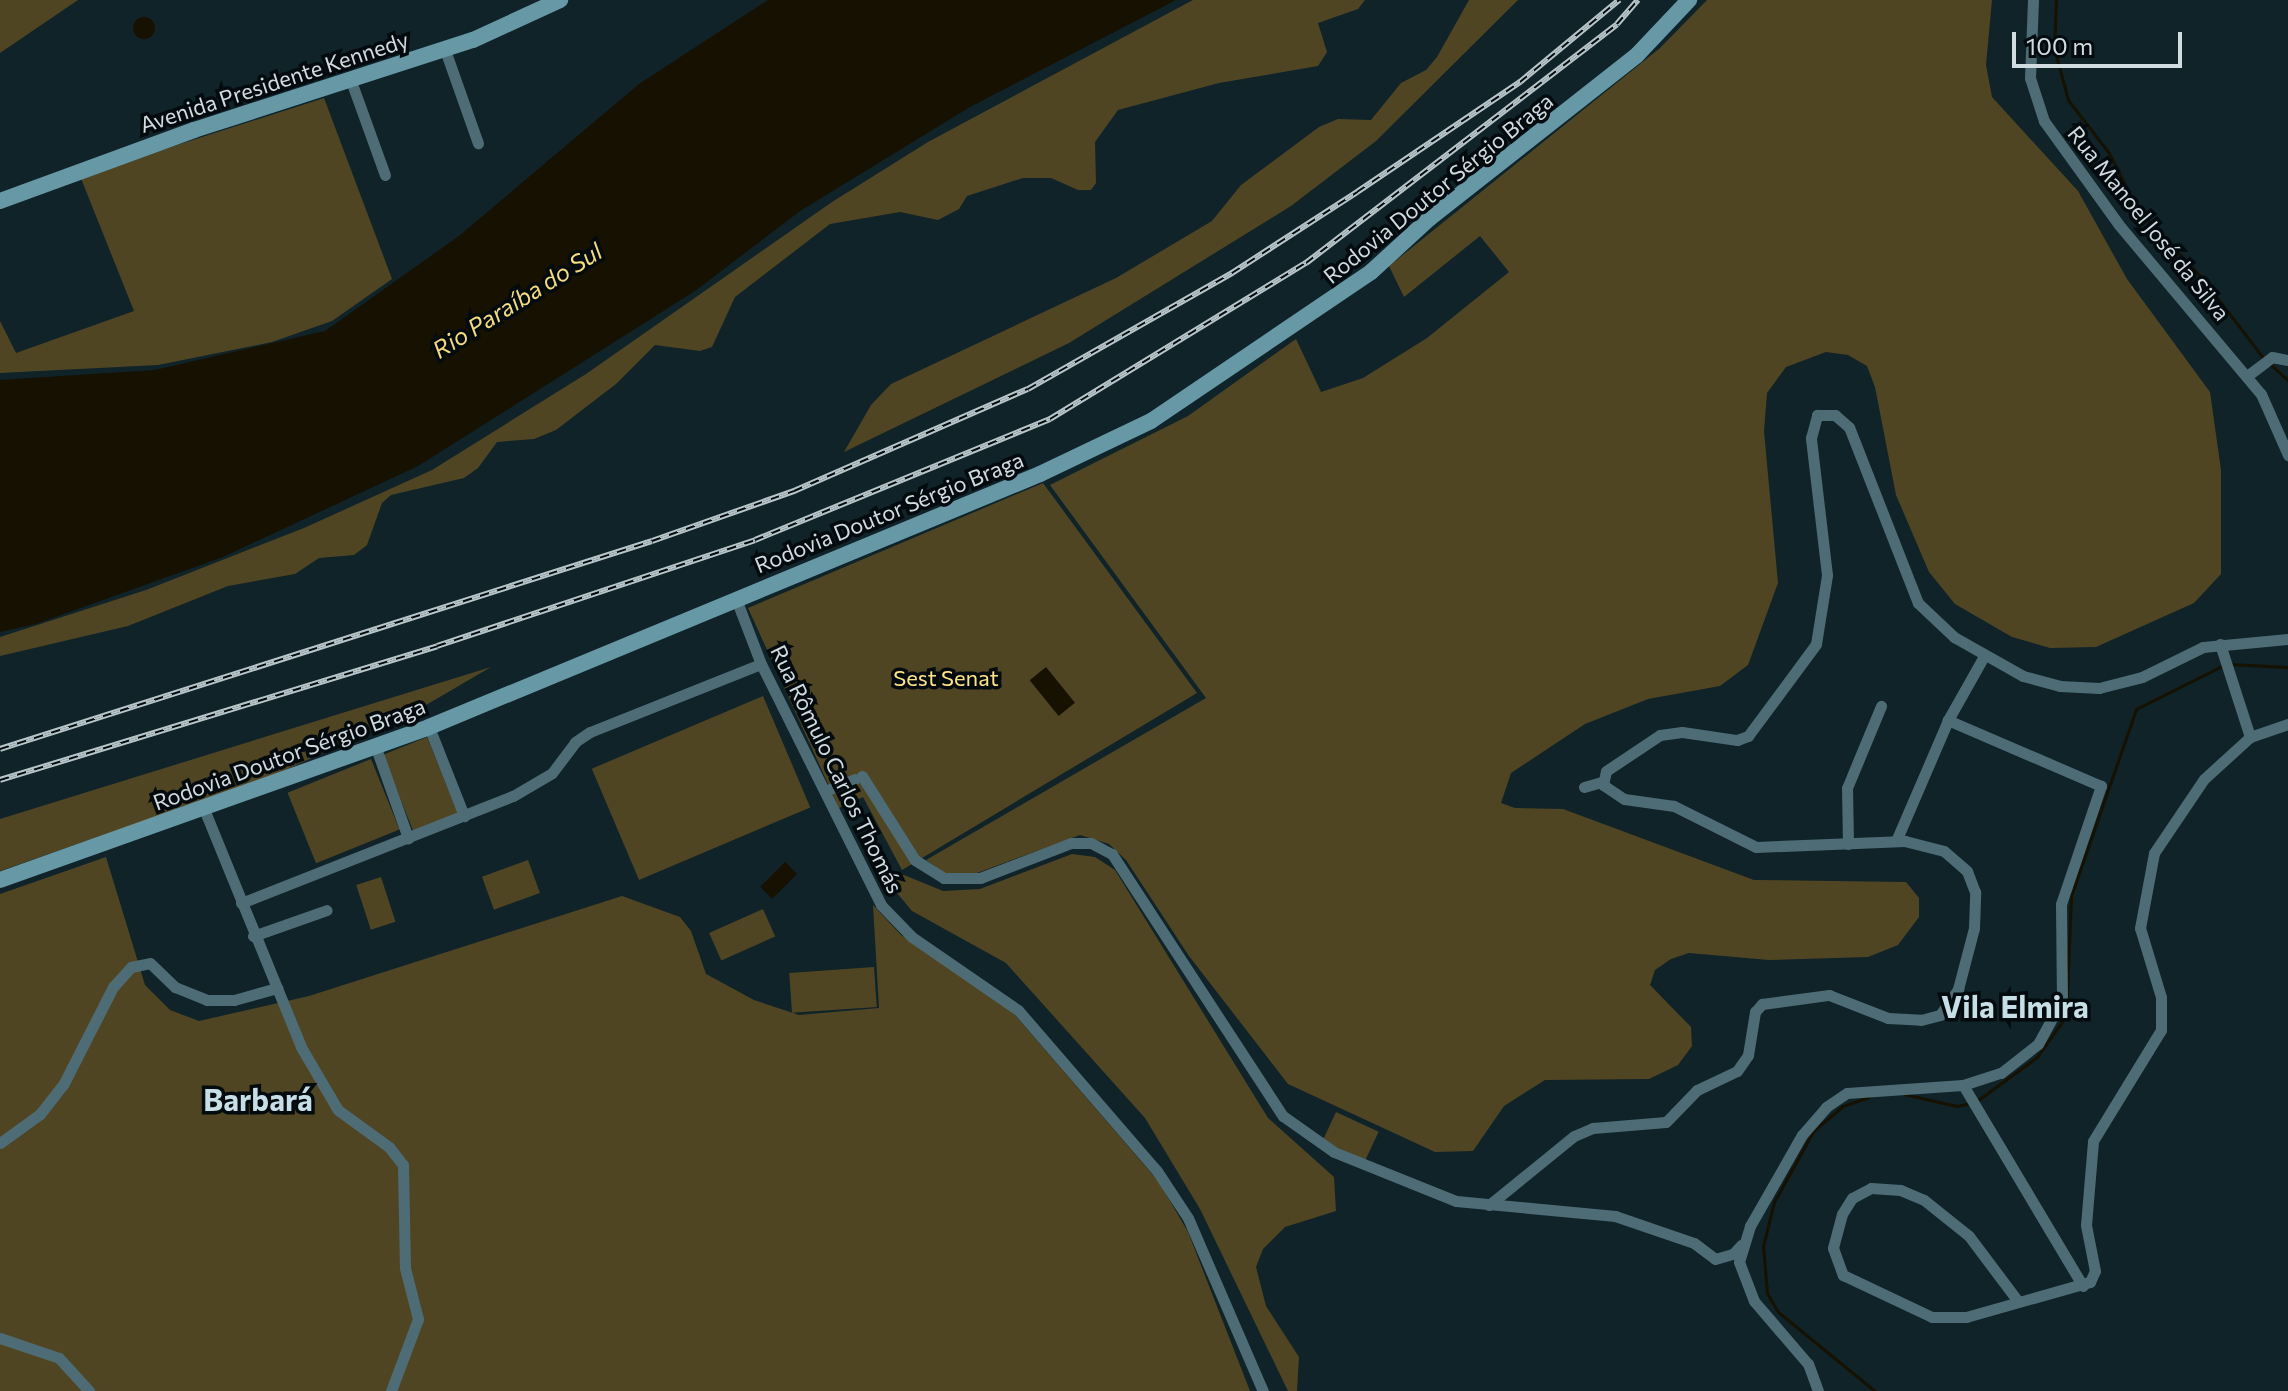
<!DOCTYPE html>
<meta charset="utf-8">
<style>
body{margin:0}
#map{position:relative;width:2288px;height:1391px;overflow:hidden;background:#0f2329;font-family:Commissioner,sans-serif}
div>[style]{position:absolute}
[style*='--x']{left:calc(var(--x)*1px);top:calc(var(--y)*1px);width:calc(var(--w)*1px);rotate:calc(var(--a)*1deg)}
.green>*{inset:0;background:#504523;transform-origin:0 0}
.water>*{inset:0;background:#171101;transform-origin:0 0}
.round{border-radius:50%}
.stream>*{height:3px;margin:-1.5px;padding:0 1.5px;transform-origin:1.5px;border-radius:1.5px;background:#171101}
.minor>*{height:11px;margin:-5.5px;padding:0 5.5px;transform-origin:5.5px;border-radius:5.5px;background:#4e6c75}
.secondary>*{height:16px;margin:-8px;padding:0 8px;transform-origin:8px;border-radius:8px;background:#6698a6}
.rail>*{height:6px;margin-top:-3px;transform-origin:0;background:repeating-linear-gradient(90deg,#040b0e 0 9px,#b8c5c9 0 18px);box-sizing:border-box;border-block:2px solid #b8c5c9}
span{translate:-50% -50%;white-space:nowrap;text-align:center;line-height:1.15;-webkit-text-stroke:7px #040b0e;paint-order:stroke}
.street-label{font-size:22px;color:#d0dce0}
.park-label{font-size:22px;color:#fde288}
.water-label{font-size:24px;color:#f6dc81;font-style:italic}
.district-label{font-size:30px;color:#c6dee5;font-weight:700}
.scale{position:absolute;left:2012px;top:32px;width:170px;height:36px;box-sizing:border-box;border:4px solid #d0dce0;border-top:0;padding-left:10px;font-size:24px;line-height:28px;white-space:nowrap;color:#d0dce0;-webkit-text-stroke:6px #040b0e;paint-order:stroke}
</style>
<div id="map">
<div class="green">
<div style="clip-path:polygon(0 0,78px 0,0 53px)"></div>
<div style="clip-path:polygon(1193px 0,1365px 0,1358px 9px,1318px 23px,1327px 52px,1318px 66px,1219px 83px,1118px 110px,1095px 142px,1096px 183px,1091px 190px,1078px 190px,1051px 178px,1023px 178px,967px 196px,959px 209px,938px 220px,900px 212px,830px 224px,735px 297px,712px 347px,700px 351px,655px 345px,616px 384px,556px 430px,534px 439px,497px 442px,478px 468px,464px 478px,391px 495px,382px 503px,367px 545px,354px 555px,319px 558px,295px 574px,228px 586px,128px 626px,0 656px,0 637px,146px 590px,304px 528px,432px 470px,586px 374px,832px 202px,928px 142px)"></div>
<div style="clip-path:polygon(1469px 0,1518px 0,1376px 141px,1291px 206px,1069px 343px,844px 452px,871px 405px,891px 384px,1116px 278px,1212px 221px,1241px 185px,1319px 127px,1338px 119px,1371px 120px,1401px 83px,1426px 70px,1437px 57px)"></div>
<div style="clip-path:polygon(1707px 0,1992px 0,1986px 65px,1992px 97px,2078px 191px,2127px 279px,2210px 392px,2221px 470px,2221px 574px,2194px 603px,2096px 647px,2050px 648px,2012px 637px,1955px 604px,1929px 572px,1896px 495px,1875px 387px,1867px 366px,1848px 355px,1826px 352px,1786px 367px,1767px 393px,1764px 431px,1778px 583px,1748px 665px,1720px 686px,1648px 699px,1585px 724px,1511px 773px,1501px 803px,1515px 808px,1563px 809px,1754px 880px,1906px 882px,1919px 898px,1919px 917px,1898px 945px,1868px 957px,1769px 960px,1689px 953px,1671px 959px,1655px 970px,1650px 985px,1691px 1027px,1692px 1046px,1678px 1065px,1649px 1079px,1545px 1080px,1504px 1106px,1473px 1151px,1435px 1152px,1288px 1084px,1189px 956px,1126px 860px,1109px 844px,1080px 835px,977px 873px,944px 873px,926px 860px,1206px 698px,1050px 485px,1188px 416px,1296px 339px,1321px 392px,1363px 378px,1427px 338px,1509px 272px,1480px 236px,1404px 297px,1389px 266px,1660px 48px)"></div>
<div style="clip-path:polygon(324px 98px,392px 279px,332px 321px,272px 342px,158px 365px,0 373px,0 321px,16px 353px,134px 311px,80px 176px)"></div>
<div style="clip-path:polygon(1043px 483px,1197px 693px,902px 870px,863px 797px,839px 808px,748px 608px)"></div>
<div style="clip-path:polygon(491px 667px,426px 705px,275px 775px,0 871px,0 819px)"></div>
<div style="left:763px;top:696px;width:121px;height:186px;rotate:67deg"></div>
<div style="left:427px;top:737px;width:84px;height:48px;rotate:68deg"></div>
<div style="left:371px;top:759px;width:76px;height:90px;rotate:68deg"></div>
<div style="clip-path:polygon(1072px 854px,1095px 857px,1115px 870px,1268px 1118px,1334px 1177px,1336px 1211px,1285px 1227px,1263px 1249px,1256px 1267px,1266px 1306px,1299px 1357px,1297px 1391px,1288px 1391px,1200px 1209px,1145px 1118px,1006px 963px,912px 911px,892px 887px,893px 880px,904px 875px,943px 891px,980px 889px)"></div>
<div style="clip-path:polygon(106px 857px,145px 985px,170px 1010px,199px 1021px,309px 996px,622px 896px,680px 917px,691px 931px,706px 974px,754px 1000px,799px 1015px,879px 1008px,873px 905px,901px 935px,1001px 999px,1159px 1182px,1188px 1232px,1250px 1391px,0 1391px,0 894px)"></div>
<div style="left:528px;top:860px;width:35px;height:49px;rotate:70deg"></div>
<div style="left:381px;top:877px;width:47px;height:26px;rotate:72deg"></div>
<div style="left:763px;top:909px;width:30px;height:59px;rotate:66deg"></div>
<div style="left:874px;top:967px;width:40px;height:85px;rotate:86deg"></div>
<div style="left:1336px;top:1112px;width:47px;height:32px;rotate:25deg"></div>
</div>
<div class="water">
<div style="clip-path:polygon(768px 0,1176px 0,970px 107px,800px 211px,695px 291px,418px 466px,223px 557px,36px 624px,0 632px,0 380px,155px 370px,325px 331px,459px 236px,639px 84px)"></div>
<div class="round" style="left:133px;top:17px;width:22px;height:22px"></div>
<div style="left:1046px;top:667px;width:46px;height:21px;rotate:51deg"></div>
<div style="left:785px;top:862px;width:17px;height:35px;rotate:45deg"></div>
</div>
<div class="stream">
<div style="--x:2056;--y:0;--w:48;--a:92.4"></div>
<div style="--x:2054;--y:48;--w:54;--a:74.9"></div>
<div style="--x:2068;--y:100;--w:67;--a:52.3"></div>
<div style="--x:2109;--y:153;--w:63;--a:63.4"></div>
<div style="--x:2137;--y:209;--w:96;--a:46.7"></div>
<div style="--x:2203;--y:279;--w:101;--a:52.7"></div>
<div style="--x:2270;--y:364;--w:24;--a:42"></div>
<div style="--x:2229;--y:664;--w:59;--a:2.9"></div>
<div style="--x:1904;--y:1094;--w:54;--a:12.8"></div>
<div style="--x:1957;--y:1106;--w:14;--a:-12"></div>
<div style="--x:1869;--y:1097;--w:28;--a:161"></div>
<div style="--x:1843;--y:1106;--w:38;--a:140"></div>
<div style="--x:1814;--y:1130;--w:82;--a:119.1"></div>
<div style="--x:1774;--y:1202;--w:45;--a:104"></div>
<div style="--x:1763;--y:1246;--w:47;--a:85.1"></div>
<div style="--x:1767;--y:1293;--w:22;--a:60"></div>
<div style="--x:1778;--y:1312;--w:125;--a:39.2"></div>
<div style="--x:1978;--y:1100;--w:73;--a:-36.1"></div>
<div style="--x:2037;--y:1057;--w:50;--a:-54.7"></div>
<div style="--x:2066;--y:1016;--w:120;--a:-87.6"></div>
<div style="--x:2071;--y:896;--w:198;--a:-70.8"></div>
<div style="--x:2136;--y:709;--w:96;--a:-26.6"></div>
</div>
<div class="minor">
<div style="--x:2033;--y:0;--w:78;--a:92.2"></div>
<div style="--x:2030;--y:78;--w:45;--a:72"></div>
<div style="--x:2044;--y:121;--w:128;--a:54.2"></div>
<div style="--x:2119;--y:225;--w:221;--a:50"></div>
<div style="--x:2261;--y:394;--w:67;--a:66.1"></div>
<div style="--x:445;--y:50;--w:99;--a:70.5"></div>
<div style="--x:351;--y:81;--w:100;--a:70.1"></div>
<div style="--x:2247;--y:376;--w:31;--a:-37"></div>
<div style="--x:2272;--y:357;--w:16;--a:11"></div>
<div style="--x:736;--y:599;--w:70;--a:69"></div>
<div style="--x:761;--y:664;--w:269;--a:63.5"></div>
<div style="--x:881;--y:905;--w:45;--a:45.9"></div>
<div style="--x:912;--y:937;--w:129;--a:34.6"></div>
<div style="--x:1018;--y:1010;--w:213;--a:49.2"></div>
<div style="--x:1157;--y:1171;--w:56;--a:56.6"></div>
<div style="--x:1188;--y:1218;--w:189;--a:66.6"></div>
<div style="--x:2220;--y:644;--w:98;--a:72.1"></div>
<div style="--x:429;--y:727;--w:96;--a:68.5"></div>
<div style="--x:376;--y:748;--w:96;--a:70.4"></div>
<div style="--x:862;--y:776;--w:99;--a:57.8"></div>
<div style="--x:915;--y:860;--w:34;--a:32"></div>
<div style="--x:944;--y:878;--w:36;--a:0"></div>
<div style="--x:980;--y:878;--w:97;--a:-21"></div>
<div style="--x:1071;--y:843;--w:20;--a:0"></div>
<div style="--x:1091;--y:843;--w:24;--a:28"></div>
<div style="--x:1112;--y:854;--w:313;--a:56.9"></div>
<div style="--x:1283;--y:1116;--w:62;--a:35.2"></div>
<div style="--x:1334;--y:1152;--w:131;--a:21.9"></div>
<div style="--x:1456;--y:1201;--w:160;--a:5.4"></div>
<div style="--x:1615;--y:1216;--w:83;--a:18.9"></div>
<div style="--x:1694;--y:1243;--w:26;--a:37"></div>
<div style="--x:1715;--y:1259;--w:19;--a:-16"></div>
<div style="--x:1733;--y:1254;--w:12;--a:-48"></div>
<div style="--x:1584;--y:787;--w:19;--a:-16"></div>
<div style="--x:825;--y:791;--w:32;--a:-22"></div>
<div style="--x:204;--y:809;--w:257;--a:67.8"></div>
<div style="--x:301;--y:1047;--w:73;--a:59.6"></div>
<div style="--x:338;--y:1110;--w:63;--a:36"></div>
<div style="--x:389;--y:1147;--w:23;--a:52"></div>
<div style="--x:403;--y:1165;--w:103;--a:88.9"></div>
<div style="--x:405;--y:1268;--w:53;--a:75.7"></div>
<div style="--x:418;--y:1319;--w:77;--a:110.6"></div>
<div style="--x:1896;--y:841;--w:132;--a:-66.7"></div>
<div style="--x:1948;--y:720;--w:73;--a:-60.6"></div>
<div style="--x:1848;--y:844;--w:56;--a:-91"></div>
<div style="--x:1847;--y:788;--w:89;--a:-67.5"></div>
<div style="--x:241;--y:903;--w:292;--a:-21.5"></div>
<div style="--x:513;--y:796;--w:45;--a:-30.5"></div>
<div style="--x:552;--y:773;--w:39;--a:-53"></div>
<div style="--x:575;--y:742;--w:18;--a:-34"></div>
<div style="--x:590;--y:732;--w:184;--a:-21.7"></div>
<div style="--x:253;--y:936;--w:78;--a:-19.4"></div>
<div style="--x:1963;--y:1085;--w:234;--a:59.2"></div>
<div style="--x:0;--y:1143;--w:49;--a:-35.9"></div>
<div style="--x:40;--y:1114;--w:37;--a:-52"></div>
<div style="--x:63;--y:1085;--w:110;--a:-63"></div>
<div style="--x:113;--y:987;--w:27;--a:-48"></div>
<div style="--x:131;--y:967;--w:19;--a:-12"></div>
<div style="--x:150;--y:963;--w:35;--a:44"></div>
<div style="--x:175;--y:987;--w:35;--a:22"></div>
<div style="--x:207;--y:1000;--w:27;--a:0"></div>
<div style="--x:234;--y:1000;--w:45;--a:-15.6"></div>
<div style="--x:1489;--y:1205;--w:109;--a:-39.1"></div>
<div style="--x:1574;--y:1136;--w:21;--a:-23"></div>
<div style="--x:1593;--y:1128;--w:73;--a:-4.7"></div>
<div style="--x:1666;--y:1122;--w:45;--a:-45.9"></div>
<div style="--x:1697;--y:1090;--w:44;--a:-25.4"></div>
<div style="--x:1737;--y:1071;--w:19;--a:-55"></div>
<div style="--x:1748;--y:1055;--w:44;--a:-80.8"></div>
<div style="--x:1755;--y:1012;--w:11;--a:-49"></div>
<div style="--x:1762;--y:1004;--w:68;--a:-7.7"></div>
<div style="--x:1829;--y:995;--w:63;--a:21.3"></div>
<div style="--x:1888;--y:1018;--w:33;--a:3"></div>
<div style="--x:1921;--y:1020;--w:20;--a:-15"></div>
<div style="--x:1940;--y:1015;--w:32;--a:-55"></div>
<div style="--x:1958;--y:989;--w:63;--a:-75.3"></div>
<div style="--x:1974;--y:928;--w:36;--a:-88"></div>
<div style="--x:1975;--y:892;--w:22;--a:-111"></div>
<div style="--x:1967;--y:871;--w:30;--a:-139"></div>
<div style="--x:1944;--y:851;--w:40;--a:-165.6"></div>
<div style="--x:1905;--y:841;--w:149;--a:177.7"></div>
<div style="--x:1756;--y:847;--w:92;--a:-153.4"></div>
<div style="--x:1674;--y:806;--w:50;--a:-172"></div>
<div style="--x:1624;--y:799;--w:25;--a:-146"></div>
<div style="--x:1603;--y:785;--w:14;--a:-78"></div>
<div style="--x:1606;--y:771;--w:65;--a:-33.7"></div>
<div style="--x:1660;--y:735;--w:22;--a:-8"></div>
<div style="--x:1682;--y:732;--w:56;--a:8.3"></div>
<div style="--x:1737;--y:740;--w:12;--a:-20"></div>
<div style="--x:1748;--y:736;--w:114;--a:-53.5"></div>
<div style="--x:1816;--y:644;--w:70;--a:-80.9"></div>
<div style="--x:1827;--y:575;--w:138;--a:-96.7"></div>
<div style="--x:1811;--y:438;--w:24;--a:-75"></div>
<div style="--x:1817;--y:415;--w:18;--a:0"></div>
<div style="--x:1835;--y:415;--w:18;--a:41"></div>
<div style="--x:1849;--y:427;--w:189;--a:68.6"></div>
<div style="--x:1918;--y:603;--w:50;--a:43.4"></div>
<div style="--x:1954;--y:637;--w:79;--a:29.5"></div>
<div style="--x:2023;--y:676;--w:38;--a:15"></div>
<div style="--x:2060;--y:686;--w:39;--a:3"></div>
<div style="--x:2099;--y:688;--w:44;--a:-14.3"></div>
<div style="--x:2142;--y:677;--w:68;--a:-26.2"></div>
<div style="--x:2203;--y:647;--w:85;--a:-5.4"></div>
<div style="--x:2017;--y:1300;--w:80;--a:-126.9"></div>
<div style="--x:1969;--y:1236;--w:58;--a:-141.3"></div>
<div style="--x:1924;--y:1200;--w:26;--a:-157"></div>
<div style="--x:1900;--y:1190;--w:29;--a:-176"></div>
<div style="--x:1871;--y:1188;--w:21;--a:152"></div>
<div style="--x:1852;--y:1198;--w:19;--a:122"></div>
<div style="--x:1842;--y:1214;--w:35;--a:105"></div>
<div style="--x:1833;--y:1248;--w:29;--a:70"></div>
<div style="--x:1843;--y:1275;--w:98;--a:25.3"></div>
<div style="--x:1932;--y:1317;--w:34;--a:0"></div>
<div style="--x:1966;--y:1317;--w:129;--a:-15.8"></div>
<div style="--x:2090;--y:1282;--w:12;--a:-66"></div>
<div style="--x:2095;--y:1271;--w:47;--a:-101.1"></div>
<div style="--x:2086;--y:1225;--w:84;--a:-85.2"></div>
<div style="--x:2093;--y:1141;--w:130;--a:-58.5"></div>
<div style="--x:2161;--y:1030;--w:33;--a:-90"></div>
<div style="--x:2161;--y:997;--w:72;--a:-106.9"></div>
<div style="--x:2140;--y:928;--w:76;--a:-79.4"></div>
<div style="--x:2154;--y:853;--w:89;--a:-56"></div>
<div style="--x:2204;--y:779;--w:62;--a:-42.4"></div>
<div style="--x:2250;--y:737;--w:40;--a:-18.9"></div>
<div style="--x:0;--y:1338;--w:62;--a:18.7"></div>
<div style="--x:59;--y:1358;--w:45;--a:47.7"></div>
<div style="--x:1818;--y:1391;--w:29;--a:-110"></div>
<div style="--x:1808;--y:1364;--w:83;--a:-130.6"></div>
<div style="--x:1754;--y:1301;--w:42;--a:-111"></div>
<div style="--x:1739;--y:1262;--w:38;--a:-73"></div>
<div style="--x:1750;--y:1226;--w:105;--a:-60.3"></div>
<div style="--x:1802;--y:1135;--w:37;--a:-49"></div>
<div style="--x:1826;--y:1107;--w:25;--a:-34"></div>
<div style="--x:1847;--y:1093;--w:116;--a:-3.9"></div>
<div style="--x:1963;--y:1085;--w:40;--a:-18"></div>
<div style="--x:2001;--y:1073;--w:47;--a:-38.1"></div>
<div style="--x:2038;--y:1044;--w:50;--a:-61.4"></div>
<div style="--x:2062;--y:1000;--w:96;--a:-90.6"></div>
<div style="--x:2061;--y:904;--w:125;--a:-71.3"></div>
<div style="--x:2101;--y:786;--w:167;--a:-156.7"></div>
</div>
<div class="secondary">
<div style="--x:0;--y:201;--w:207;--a:-20.1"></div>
<div style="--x:194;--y:130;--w:293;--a:-17.9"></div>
<div style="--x:473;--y:40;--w:96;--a:-24.7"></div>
<div style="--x:0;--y:880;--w:455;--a:-19.6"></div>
<div style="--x:429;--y:727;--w:661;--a:-22.49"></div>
<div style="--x:1040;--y:474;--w:123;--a:-25.5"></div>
<div style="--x:1151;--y:421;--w:266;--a:-34.1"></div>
<div style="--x:1371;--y:272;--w:80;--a:-42.5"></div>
<div style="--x:1430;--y:218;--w:263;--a:-38.2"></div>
<div style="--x:1637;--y:55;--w:76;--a:-46.6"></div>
</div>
<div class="rail">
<div style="--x:0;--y:749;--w:684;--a:-17.69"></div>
<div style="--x:652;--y:541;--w:151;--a:-19.4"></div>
<div style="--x:794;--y:491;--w:255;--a:-23.6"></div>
<div style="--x:1028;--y:389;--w:235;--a:-29.6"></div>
<div style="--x:1232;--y:273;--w:149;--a:-32.9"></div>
<div style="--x:1357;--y:192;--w:197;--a:-34"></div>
<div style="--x:1520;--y:82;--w:129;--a:-39.6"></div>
<div style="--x:0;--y:780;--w:457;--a:-17"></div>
<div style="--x:437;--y:646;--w:335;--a:-18.4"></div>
<div style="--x:755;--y:540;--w:319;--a:-22.3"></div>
<div style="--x:1050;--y:419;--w:300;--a:-31.4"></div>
<div style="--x:1306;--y:263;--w:392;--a:-37.5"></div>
<div style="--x:1617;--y:24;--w:32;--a:-49"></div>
</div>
<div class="street-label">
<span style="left:274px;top:82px;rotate:-18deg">Avenida Presidente Kennedy</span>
<span style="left:1438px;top:188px;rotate:-39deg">Rodovia Doutor Sérgio Braga</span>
<span style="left:2149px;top:223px;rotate:51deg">Rua Manoel José da Silva</span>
<span style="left:889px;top:512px;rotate:-22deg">Rodovia Doutor Sérgio Braga</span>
<span style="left:289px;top:754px;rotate:-20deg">Rodovia Doutor Sérgio Braga</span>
<span style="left:837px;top:769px;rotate:64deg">Rua Rômulo Carlos Thomás</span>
</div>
<div class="park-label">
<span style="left:946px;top:678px">Sest Senat</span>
</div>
<div class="water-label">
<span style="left:517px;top:300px;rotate:-32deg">Rio Paraíba do Sul</span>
</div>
<div class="district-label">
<span style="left:2015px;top:1006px">Vila Elmira</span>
<span style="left:258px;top:1099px">Barbará</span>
</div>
<div class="scale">100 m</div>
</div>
